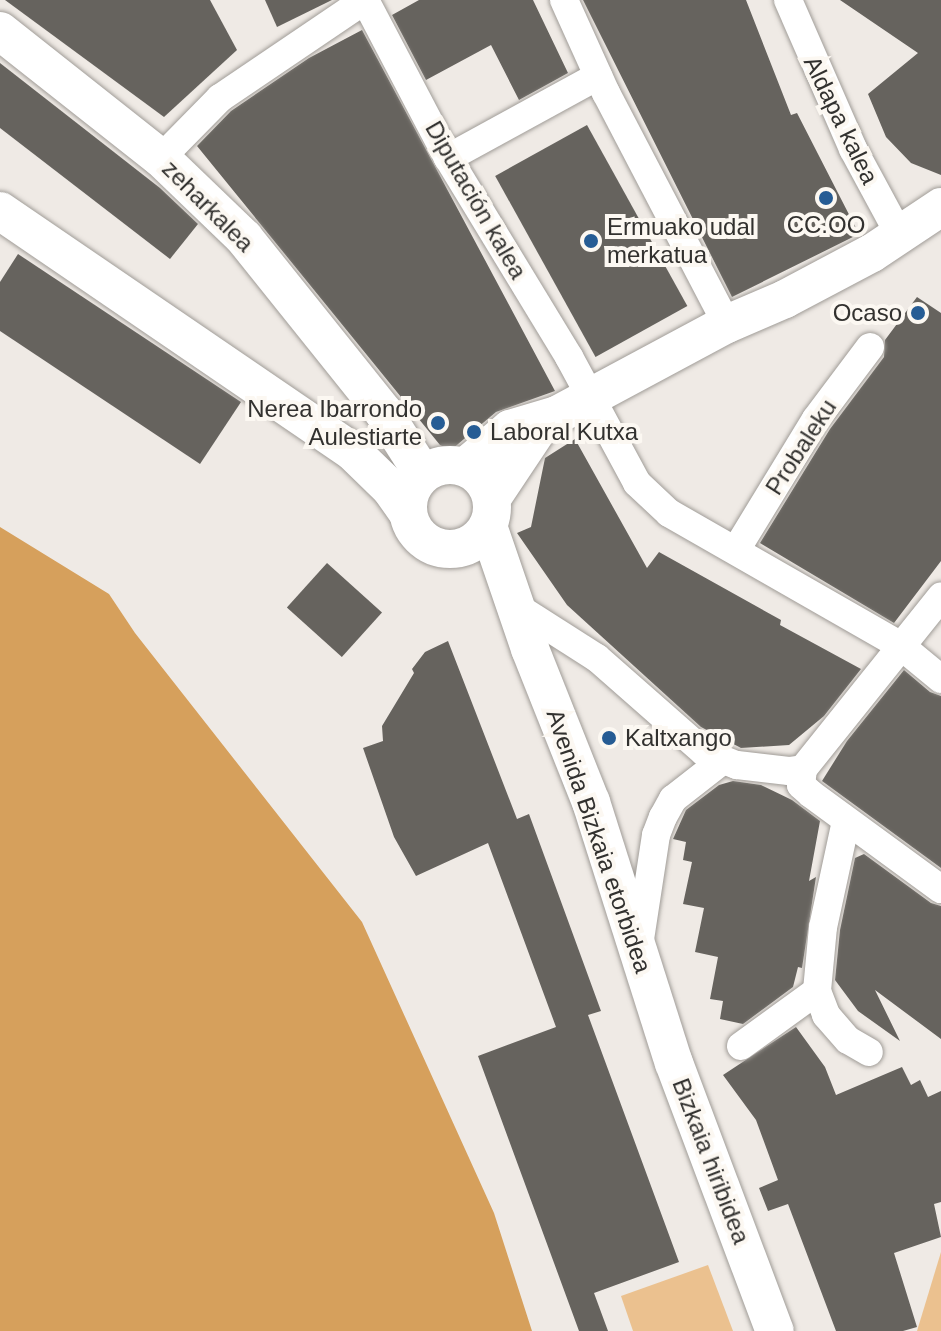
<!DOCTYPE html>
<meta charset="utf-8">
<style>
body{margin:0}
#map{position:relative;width:941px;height:1331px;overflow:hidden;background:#efeae5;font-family:Helvetica,sans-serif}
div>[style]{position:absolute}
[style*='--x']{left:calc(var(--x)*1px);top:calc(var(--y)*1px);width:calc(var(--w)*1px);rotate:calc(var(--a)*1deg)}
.green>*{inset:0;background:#ebc18f}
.forest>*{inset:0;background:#d6a05c}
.building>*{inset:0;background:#66635e;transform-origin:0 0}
.roads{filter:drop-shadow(0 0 2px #a09c97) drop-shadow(0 0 2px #a09c97)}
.street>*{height:28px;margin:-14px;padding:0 14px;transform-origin:14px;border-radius:14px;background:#fff}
.secondary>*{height:38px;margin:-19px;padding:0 19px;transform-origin:19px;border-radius:19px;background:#fff}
.secondary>.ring{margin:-19px;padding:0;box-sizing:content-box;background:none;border:38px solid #fff;border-radius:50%}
.dots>*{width:22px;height:22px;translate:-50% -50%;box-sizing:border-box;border:4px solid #fcf8f2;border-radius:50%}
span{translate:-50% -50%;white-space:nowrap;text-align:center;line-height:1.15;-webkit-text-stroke:8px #fcf8f2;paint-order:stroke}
.street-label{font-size:24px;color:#32312f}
.poi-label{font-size:24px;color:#32312f}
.left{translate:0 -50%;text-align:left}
.right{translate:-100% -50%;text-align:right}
</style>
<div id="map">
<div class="green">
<div style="clip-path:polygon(941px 1252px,941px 1331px,917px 1331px)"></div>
<div style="clip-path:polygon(708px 1265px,733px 1331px,633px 1331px,621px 1296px)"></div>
</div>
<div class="forest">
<div style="clip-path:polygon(0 527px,109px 594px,135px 633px,362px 922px,494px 1213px,532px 1331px,0 1331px)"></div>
</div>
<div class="building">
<div style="clip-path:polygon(5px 0,210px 0,237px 50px,164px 117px)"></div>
<div style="clip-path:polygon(265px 0,332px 0,277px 27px)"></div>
<div style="clip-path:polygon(419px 0,533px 0,568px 73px,519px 100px,491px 45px,426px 80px,392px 15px)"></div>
<div style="clip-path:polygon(583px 0,746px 0,791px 115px,797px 113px,859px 234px,732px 297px)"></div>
<div style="clip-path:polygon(840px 0,941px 0,941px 175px,911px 163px,886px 137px,868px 94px,918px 53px)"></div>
<div style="clip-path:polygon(362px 30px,555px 391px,496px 412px,451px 450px,440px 445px,197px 146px,231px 111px,309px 58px)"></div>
<div style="clip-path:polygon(0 63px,160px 188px,198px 224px,170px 259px,0 128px)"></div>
<div style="left:587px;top:125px;width:207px;height:105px;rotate:61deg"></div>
<div style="clip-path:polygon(18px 254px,241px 402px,200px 464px,0 331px,0 282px)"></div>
<div style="clip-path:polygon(917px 297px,941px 313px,941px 561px,894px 623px,760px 543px,830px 429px,884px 357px,885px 340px)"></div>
<div style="clip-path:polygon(575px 439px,647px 568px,659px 552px,781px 620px,780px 625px,861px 669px,824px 716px,789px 745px,741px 748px,701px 727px,567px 605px,517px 533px,531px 527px,545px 458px)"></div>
<div style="left:327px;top:563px;width:74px;height:60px;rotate:42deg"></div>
<div style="clip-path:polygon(448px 641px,517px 819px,529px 814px,601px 1011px,588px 1015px,679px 1262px,594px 1293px,608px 1331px,579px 1331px,478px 1056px,556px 1027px,488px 843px,416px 876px,394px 837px,363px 748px,383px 741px,382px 726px,414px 673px,412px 669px,425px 652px)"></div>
<div style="clip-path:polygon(904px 670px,930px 692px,941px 696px,941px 868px,822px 781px,847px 741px)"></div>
<div style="clip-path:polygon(733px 781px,761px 785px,792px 800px,820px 821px,809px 881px,816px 877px,802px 968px,798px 967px,793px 987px,743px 1024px,720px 1019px,723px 1001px,710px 999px,718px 957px,695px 952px,704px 908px,683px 904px,692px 862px,683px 860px,686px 842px,673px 839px,686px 810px,719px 785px)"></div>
<div style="clip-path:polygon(864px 854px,931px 903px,941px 906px,941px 1039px,875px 990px,900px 1041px,858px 1011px,835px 980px,840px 930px,855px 858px)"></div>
<div style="clip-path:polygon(796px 1027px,825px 1067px,836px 1095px,902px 1067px,911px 1085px,920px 1080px,928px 1097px,941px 1091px,941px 1202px,934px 1204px,941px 1237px,894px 1253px,917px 1327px,903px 1331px,836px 1331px,788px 1204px,768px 1211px,759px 1188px,778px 1180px,756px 1120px,723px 1075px)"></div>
</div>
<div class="roads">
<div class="street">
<div style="--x:365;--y:0;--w:178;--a:62.3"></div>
<div style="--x:448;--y:158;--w:233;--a:58.7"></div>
<div style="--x:569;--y:357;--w:143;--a:61.6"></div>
<div style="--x:637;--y:483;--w:44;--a:43.2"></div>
<div style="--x:669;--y:513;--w:267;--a:29.8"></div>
<div style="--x:901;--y:646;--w:52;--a:39.5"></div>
<div style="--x:564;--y:0;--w:102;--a:65.7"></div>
<div style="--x:606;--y:93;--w:261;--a:62.4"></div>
<div style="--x:788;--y:0;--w:163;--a:66.4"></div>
<div style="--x:853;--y:149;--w:99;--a:61.6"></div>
<div style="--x:161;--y:158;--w:84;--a:-45.5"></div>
<div style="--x:220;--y:98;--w:175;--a:-34.1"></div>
<div style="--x:448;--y:158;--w:171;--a:-28.7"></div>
<div style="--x:736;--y:550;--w:153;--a:-58.6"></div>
<div style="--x:816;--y:419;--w:90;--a:-53.1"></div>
<div style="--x:514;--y:605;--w:98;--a:32.6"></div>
<div style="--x:597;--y:658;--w:142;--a:41.3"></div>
<div style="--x:704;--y:752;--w:35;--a:22"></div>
<div style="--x:737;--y:765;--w:52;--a:6.6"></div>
<div style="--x:789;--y:771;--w:14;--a:-8"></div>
<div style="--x:803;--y:769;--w:221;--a:-51.3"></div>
<div style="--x:803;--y:769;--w:16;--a:97"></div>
<div style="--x:801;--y:785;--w:13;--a:42"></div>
<div style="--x:811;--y:794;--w:161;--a:36.2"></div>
<div style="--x:846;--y:821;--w:108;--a:102.2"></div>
<div style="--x:823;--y:927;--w:64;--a:95.4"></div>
<div style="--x:817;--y:991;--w:26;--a:69"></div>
<div style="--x:826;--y:1015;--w:33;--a:49"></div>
<div style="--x:848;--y:1040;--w:24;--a:30"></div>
<div style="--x:639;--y:946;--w:112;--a:-81.3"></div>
<div style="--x:656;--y:835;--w:19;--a:-69"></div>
<div style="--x:663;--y:817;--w:21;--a:-61"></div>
<div style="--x:673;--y:799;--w:63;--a:-38"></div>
<div style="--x:741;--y:1046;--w:94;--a:-35.9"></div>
</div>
<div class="secondary">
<div style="--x:0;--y:31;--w:205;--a:38.3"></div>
<div style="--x:161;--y:158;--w:115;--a:43.9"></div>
<div style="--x:244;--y:238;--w:224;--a:51.3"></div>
<div style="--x:384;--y:413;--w:72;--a:57.4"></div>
<div style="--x:0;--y:211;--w:427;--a:34.3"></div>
<div style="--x:353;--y:452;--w:53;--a:44.2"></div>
<div style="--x:391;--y:489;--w:28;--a:55"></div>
<div class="ring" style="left:408px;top:465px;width:46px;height:46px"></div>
<div style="--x:465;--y:467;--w:59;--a:-40.2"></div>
<div style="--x:510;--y:429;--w:49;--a:-16.6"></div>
<div style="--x:557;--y:415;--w:193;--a:-28.2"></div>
<div style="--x:727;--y:324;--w:63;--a:-23.3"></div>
<div style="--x:785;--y:299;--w:98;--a:-27.9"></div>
<div style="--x:872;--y:253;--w:83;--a:-33.7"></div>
<div style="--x:492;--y:498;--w:94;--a:-56.3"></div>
<div style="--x:488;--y:526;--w:130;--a:71.1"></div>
<div style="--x:530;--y:649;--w:165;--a:68.3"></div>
<div style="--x:591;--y:802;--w:274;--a:72.4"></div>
<div style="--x:674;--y:1063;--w:286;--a:69.4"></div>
</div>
</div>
<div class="dots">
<div style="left:826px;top:198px;background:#265c94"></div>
<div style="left:591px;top:241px;background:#265c94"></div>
<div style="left:918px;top:313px;background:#265c94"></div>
<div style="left:438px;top:423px;background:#265c94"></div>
<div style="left:474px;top:432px;background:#265c94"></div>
<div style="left:609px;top:738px;background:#265c94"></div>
</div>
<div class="street-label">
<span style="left:841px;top:120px;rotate:64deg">Aldapa kalea</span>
<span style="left:476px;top:200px;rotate:60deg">Diputación kalea</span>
<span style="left:208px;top:206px;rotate:45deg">zeharkalea</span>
<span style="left:801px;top:447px;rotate:-57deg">Probaleku</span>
<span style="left:599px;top:841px;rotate:71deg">Avenida Bizkaia etorbidea</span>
<span style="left:711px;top:1161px;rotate:69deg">Bizkaia hiribidea</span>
</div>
<div class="poi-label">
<span style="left:826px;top:225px">CC.OO</span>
<span class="left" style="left:607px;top:241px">Ermuako udal<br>merkatua</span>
<span class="right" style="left:902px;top:313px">Ocaso</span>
<span class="right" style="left:422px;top:423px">Nerea Ibarrondo<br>Aulestiarte</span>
<span class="left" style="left:490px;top:432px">Laboral Kutxa</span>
<span class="left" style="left:625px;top:738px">Kaltxango</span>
</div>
</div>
